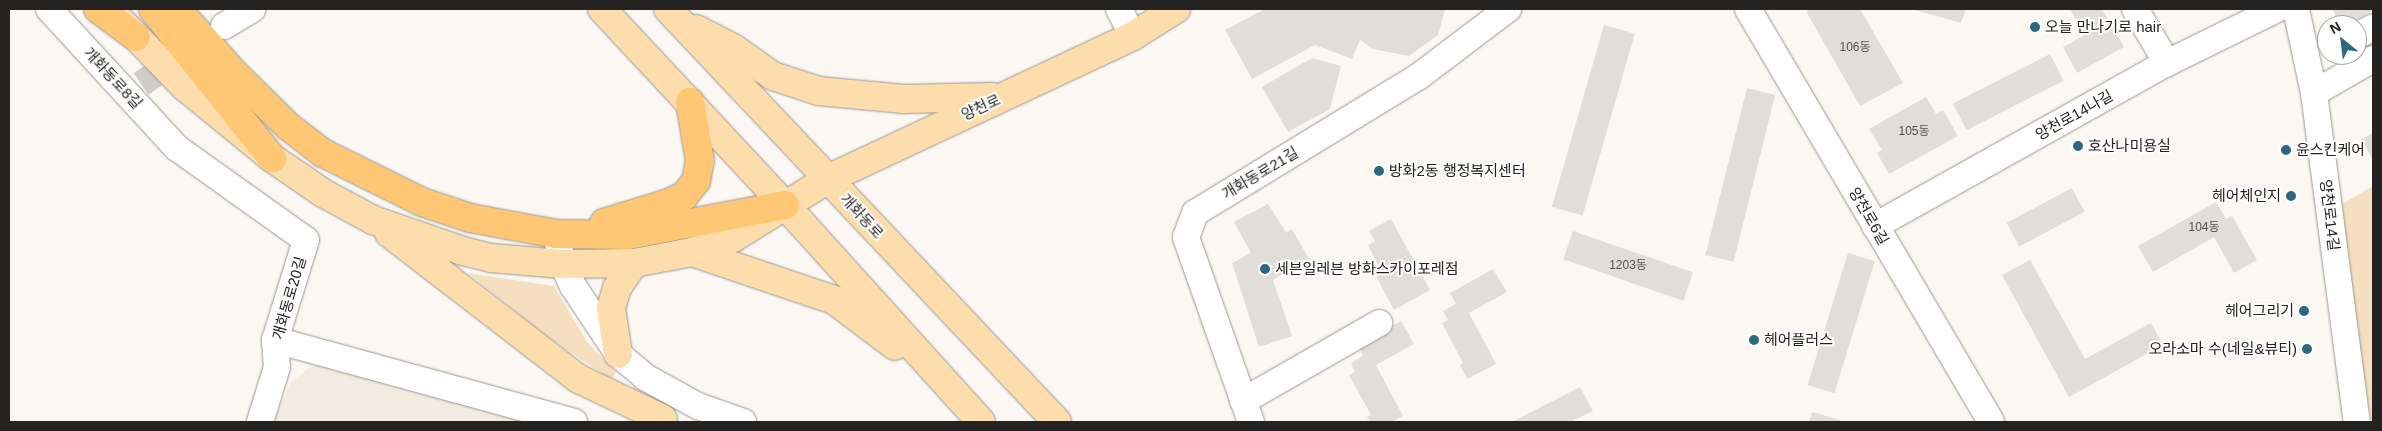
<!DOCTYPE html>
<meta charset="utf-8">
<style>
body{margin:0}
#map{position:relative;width:2382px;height:431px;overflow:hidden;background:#fbf8f3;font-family:Helvetica,"Noto Sans KR",sans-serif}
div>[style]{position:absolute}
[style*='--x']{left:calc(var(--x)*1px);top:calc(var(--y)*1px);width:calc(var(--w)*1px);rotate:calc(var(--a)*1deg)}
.built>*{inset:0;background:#f3ebdf}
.green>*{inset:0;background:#f5dfc0}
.building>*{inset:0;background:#e1ded9;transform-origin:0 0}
.minor-tunnel>*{height:26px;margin-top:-13px;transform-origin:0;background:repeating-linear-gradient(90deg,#d0cdc9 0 26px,transparent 0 39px)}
.roads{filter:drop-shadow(0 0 1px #999691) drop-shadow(0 0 1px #999691)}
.minor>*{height:26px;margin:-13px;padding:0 13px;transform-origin:13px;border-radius:13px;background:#fff}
.major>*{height:28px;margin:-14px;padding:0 14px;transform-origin:14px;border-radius:14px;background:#feddac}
.highway>*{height:28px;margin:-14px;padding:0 14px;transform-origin:14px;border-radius:14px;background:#fec775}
.dots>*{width:14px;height:14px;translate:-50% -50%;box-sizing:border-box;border:2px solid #fff;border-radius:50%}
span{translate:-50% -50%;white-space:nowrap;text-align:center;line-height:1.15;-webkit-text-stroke:4px #fff;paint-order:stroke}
.number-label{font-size:12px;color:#53524f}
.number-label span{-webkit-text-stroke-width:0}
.poi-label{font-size:15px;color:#242321}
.left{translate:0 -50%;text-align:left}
.right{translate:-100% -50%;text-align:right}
.street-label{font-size:15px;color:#242321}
.frame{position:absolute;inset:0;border:10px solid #242321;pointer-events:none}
.north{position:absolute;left:2317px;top:15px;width:50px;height:50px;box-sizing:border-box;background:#fff;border:1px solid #a7a7a6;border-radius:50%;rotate:331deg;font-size:14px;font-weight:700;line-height:20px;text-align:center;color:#242321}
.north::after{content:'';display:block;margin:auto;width:18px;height:22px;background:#2c687f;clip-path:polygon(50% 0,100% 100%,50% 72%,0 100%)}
</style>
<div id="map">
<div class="built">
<div style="clip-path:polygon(321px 364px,561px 422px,273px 422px,291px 382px,309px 368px)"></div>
</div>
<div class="green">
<div style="clip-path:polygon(2373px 186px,2373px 419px,2371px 420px,2337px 207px)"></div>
<div style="clip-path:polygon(468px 273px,554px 286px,587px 342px,616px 372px,612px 380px,545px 335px)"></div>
</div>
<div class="building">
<div style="clip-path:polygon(1265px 9px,1445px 9px,1438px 35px,1409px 56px,1373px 49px,1360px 40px,1352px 59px,1315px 45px,1252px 79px,1225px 30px)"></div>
<div style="clip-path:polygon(1808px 9px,1860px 9px,1903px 83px,1860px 106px,1807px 13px)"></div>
<div style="clip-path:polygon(1912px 9px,1966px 9px,1961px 23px)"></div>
<div style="clip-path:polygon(2070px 9px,2102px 9px,2124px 47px,2077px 73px,2063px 47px,2085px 35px)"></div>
<div style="clip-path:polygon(2332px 9px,2373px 9px,2373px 10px,2348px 25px,2341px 25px)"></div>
<div style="left:1604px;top:25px;width:32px;height:189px;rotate:16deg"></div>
<div style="left:2050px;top:54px;width:30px;height:109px;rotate:63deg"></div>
<div style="clip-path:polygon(1312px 58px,1341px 66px,1330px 109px,1288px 132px,1262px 87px)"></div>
<div style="left:1747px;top:88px;width:29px;height:172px;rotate:14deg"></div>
<div style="clip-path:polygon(1926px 97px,1936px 114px,1943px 110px,1958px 136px,1889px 174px,1877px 153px,1882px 150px,1869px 129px)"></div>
<div style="clip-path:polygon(2373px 133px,2373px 161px,2362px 139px)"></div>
<div style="left:2072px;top:188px;width:27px;height:74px;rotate:62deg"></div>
<div style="clip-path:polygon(2216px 202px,2226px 219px,2232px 216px,2257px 260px,2234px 273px,2214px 237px,2153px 272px,2138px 246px)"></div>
<div style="clip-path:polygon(1268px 204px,1286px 232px,1292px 229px,1309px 259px,1273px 280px,1292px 336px,1259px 347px,1232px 263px,1251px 253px,1234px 222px)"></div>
<div style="clip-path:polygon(1391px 219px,1430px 290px,1394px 310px,1376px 276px,1382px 273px,1368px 245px,1375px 241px,1369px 231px)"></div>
<div style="left:1573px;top:231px;width:127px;height:30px;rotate:19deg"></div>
<div style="left:1848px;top:253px;width:28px;height:138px;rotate:17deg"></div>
<div style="clip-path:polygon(2030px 260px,2085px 359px,2151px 323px,2163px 345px,2069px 397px,2002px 275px)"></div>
<div style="clip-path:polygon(1493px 269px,1507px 292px,1469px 313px,1496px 364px,1467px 379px,1460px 365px,1463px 363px,1442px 323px,1448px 320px,1443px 311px,1456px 304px,1450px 293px)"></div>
<div style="clip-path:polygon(1401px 321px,1414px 344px,1376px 365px,1403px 416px,1392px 422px,1370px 422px,1367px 417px,1371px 415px,1349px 375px,1355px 372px,1351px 363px,1363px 356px,1358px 345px)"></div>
<div style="clip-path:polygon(1580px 387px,1593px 411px,1570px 422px,1512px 422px)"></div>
<div style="clip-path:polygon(1812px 412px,1840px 420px,1840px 422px,1809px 422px)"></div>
</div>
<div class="minor-tunnel">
<div style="--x:141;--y:84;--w:51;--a:-34.6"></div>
</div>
<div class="roads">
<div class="minor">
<div style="--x:49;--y:9;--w:189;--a:47.4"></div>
<div style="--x:177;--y:148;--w:158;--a:35.5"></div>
<div style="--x:306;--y:240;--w:105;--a:107.2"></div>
<div style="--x:275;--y:340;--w:27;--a:86"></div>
<div style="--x:277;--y:367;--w:58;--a:107.2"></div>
<div style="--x:1119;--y:9;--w:30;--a:63"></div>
<div style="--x:1748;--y:9;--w:479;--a:59.5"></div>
<div style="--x:2135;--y:9;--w:63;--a:59.3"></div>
<div style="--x:2296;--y:9;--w:86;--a:77.9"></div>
<div style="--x:2314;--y:93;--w:332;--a:82.6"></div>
<div style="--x:224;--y:26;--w:33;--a:-31"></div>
<div style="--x:2357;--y:36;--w:18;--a:-29"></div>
<div style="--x:2314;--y:93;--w:68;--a:-30"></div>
<div style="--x:1875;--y:226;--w:334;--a:-29.2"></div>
<div style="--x:2167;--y:63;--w:123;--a:-26.1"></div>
<div style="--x:556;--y:234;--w:31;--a:77"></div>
<div style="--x:563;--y:264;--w:24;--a:66"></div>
<div style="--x:573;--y:286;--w:82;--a:56.5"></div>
<div style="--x:618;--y:354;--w:35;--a:40"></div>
<div style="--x:645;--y:377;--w:60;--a:28.7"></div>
<div style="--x:698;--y:406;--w:48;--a:19.6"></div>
<div style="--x:275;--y:340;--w:310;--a:15.3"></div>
<div style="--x:1243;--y:401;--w:157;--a:-29.8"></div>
<div style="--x:1251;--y:422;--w:196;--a:-109.4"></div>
<div style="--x:1186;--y:237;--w:26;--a:-69"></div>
<div style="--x:1195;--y:213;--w:261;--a:-31.4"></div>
<div style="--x:1418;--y:77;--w:113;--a:-37.1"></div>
</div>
<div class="major">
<div style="--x:602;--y:9;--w:268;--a:47"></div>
<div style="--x:785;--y:205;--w:292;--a:47.9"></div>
<div style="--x:668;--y:9;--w:567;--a:46.71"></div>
<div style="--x:119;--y:19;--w:95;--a:45.9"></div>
<div style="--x:185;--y:87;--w:112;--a:39.2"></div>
<div style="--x:272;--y:158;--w:62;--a:34.5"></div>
<div style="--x:323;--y:193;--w:57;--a:28.4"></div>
<div style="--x:373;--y:220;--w:95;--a:19"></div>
<div style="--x:463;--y:251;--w:29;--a:14"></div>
<div style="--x:491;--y:258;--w:72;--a:4.8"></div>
<div style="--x:563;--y:264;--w:71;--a:-0.8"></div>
<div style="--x:634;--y:263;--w:59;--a:-10.7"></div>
<div style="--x:692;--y:252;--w:43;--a:-18.9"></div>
<div style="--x:733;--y:238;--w:112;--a:-31.8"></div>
<div style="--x:828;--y:179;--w:337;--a:-25.1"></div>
<div style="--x:1133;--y:36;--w:51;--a:-32.1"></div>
<div style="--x:696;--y:29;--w:42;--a:27.2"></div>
<div style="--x:733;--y:48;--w:49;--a:35"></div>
<div style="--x:773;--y:76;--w:48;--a:18.1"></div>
<div style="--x:819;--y:91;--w:85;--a:5.4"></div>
<div style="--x:904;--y:99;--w:89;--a:-1.3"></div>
<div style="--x:389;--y:233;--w:237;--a:37.6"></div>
<div style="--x:577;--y:378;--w:95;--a:25.5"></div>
<div style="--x:692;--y:252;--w:150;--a:18.7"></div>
<div style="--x:834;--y:300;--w:76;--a:37"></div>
<div style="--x:618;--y:354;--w:47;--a:-98.7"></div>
<div style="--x:611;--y:308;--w:21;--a:-73"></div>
<div style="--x:617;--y:288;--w:30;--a:-56"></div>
</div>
<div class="highway">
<div style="--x:98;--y:9;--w:47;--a:36.4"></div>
<div style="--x:153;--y:9;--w:191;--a:51.4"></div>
<div style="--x:177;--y:9;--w:86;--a:48.3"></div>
<div style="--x:234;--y:73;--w:77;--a:44.5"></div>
<div style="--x:289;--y:127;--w:43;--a:37.4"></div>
<div style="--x:323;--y:153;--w:110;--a:26.3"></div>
<div style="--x:422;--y:202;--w:51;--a:18.4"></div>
<div style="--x:470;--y:218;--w:87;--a:10.5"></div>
<div style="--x:556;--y:234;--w:72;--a:0.8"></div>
<div style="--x:628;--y:235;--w:160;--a:-10.8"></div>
<div style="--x:604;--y:223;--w:65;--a:-17"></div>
<div style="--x:666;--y:204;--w:20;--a:-24"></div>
<div style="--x:684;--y:196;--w:19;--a:-51"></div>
<div style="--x:696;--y:181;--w:20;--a:-79"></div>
<div style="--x:700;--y:161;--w:60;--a:-99.6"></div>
</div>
</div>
<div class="dots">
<div style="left:2035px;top:27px;background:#2c687f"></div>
<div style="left:2078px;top:146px;background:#2c687f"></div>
<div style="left:2286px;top:150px;background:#2c687f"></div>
<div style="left:1379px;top:171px;background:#2c687f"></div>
<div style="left:2291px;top:196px;background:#2c687f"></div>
<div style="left:1265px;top:269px;background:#2c687f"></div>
<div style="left:2304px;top:311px;background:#2c687f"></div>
<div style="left:1754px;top:340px;background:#2c687f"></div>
<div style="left:2307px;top:349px;background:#2c687f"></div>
</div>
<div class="number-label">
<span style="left:1855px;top:48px">106동</span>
<span style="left:1914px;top:132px">105동</span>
<span style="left:2204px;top:228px">104동</span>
<span style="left:1628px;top:266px">1203동</span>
</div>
<div class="poi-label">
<span class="left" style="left:2045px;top:27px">오늘 만나기로 hair</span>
<span class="left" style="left:2088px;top:146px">호산나미용실</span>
<span class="left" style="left:2296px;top:150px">윤스킨케어</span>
<span class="left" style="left:1389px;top:171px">방화2동 행정복지센터</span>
<span class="right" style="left:2281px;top:196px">헤어체인지</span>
<span class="left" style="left:1275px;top:269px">세븐일레븐 방화스카이포레점</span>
<span class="right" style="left:2294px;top:311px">헤어그리기</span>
<span class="left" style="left:1764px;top:340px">헤어플러스</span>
<span class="right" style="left:2297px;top:349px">오라소마 수(네일&amp;뷰티)</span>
</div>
<div class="street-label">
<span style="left:113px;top:78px;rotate:47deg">개화동로8길</span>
<span style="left:981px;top:107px;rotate:-25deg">양천로</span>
<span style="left:2074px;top:115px;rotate:-29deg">양천로14나길</span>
<span style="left:1260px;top:173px;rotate:-31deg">개화동로21길</span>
<span style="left:2330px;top:215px;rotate:83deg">양천로14길</span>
<span style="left:862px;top:216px;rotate:47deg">개화동로</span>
<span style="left:1869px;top:216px;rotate:60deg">양천로6길</span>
<span style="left:289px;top:298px;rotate:-74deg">개화동로20길</span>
</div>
<div class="frame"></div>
<div class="north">N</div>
</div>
